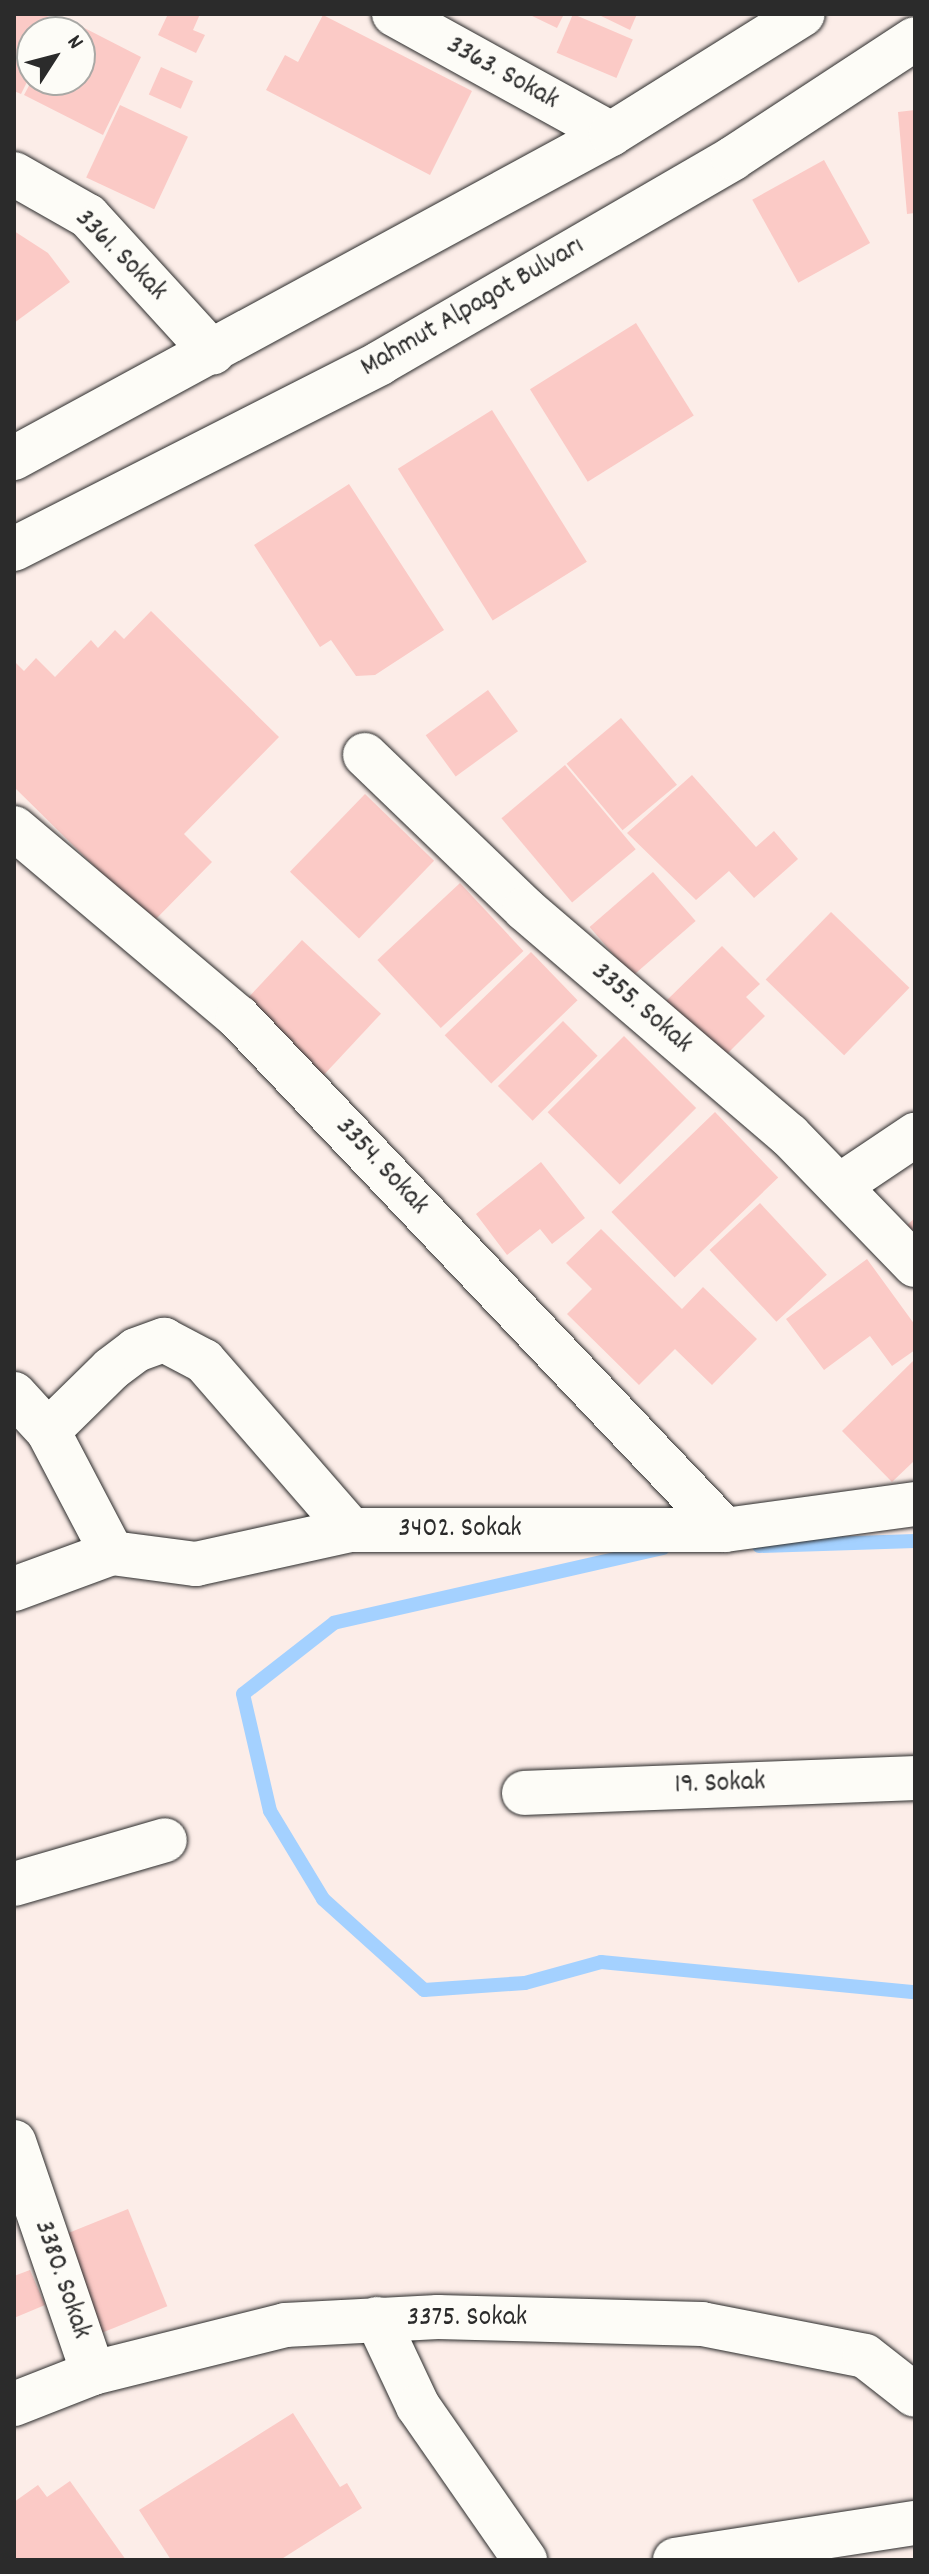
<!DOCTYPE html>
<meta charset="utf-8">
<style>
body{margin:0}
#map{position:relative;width:929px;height:2574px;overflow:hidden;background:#fcede8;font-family:Dekko,sans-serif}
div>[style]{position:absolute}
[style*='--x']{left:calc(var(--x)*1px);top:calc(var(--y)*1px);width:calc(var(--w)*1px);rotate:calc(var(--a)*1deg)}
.stream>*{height:14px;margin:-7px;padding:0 7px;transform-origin:7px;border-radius:7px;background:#a4d1ff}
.building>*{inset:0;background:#fbcac6;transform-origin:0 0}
.roads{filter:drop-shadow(0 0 2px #2b2b2b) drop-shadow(0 0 2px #2b2b2b)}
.street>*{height:44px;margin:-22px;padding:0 22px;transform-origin:22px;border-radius:22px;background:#fdfcf7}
.secondary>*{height:44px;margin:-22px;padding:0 22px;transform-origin:22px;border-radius:22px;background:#fdfcf7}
span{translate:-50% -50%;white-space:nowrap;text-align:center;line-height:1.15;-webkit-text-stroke:6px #fdfcf7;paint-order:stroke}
.street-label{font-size:28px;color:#2b2b2b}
.frame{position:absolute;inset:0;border:16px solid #2b2b2b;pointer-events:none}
.north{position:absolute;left:16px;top:16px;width:80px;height:80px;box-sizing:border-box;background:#fdfcf7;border:2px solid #a9a8a5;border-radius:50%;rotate:54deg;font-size:22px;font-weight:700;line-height:32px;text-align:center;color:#2b2b2b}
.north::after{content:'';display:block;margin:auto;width:28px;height:36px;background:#2b2b2b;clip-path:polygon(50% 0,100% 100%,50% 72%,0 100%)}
</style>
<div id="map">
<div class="stream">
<div style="--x:759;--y:1546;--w:156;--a:-1.8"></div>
<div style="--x:663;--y:1548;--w:337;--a:167.2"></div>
<div style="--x:334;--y:1623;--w:115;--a:142"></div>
<div style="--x:243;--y:1694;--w:120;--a:77"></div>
<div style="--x:270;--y:1811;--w:103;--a:58.9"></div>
<div style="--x:323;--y:1899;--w:136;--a:42"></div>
<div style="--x:424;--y:1990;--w:101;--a:-4"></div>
<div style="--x:525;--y:1983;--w:79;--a:-15.4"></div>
<div style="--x:601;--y:1962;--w:315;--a:5.5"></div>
</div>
<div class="building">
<div style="clip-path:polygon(14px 14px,43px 14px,57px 21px,51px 32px,32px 32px,32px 72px,21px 94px,14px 91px)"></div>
<div style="clip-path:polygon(168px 14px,200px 14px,193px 30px,205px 35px,196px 53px,158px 35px)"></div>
<div style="clip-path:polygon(528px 14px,564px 14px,557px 28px)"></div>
<div style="left:573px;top:14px;width:65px;height:42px;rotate:23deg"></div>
<div style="clip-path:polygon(597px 14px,637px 14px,630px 30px)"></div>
<div style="clip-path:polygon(323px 15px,472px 91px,430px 175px,266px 90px,285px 55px,298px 62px)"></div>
<div style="clip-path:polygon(63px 17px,141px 57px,103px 135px,24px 95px,32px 80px,80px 80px,80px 32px,55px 32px)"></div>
<div style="left:161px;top:67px;width:35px;height:30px;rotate:24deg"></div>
<div style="left:120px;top:105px;width:75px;height:80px;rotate:25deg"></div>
<div style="clip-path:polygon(915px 110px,915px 213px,907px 214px,898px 112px)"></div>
<div style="left:824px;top:160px;width:95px;height:82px;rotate:61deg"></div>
<div style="clip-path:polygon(14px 231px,48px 253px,70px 282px,14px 323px)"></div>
<div style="left:636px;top:323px;width:109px;height:125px;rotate:58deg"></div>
<div style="left:492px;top:410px;width:179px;height:111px;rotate:58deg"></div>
<div style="clip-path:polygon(349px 484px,444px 630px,375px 675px,356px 676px,331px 640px,320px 647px,254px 545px)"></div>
<div style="clip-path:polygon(151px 611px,279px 737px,184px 834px,212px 862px,152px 923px,14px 787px,14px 661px,24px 671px,36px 658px,55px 677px,91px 640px,98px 648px,115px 630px,124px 639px)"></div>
<div style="left:488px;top:690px;width:51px;height:77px;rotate:54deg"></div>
<div style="left:621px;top:718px;width:87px;height:71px;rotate:50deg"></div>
<div style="left:565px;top:765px;width:110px;height:83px;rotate:50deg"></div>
<div style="clip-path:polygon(692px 775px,756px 847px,774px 831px,798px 859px,754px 898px,729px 871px,696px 900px,627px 833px)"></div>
<div style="left:365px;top:794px;width:96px;height:108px;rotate:44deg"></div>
<div style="left:653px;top:872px;width:65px;height:84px;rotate:49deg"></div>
<div style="left:460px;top:883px;width:93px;height:113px;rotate:47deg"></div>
<div style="left:831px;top:912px;width:109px;height:94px;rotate:44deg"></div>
<div style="left:302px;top:940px;width:108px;height:87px;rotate:43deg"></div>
<div style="clip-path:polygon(722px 946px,760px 984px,746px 997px,765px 1016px,721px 1060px,665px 1002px)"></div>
<div style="left:531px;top:952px;width:67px;height:120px;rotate:46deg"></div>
<div style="left:563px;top:1021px;width:49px;height:92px;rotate:45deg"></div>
<div style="left:624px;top:1036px;width:102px;height:108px;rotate:45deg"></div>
<div style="left:715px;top:1112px;width:91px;height:144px;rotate:46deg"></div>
<div style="clip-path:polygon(541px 1162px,585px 1218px,552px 1244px,540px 1229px,507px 1255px,476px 1214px)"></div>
<div style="left:760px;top:1203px;width:98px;height:69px;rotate:47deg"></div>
<div style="clip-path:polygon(915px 1218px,915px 1233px,907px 1225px)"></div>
<div style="clip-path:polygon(601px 1229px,682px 1309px,703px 1287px,757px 1339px,712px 1385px,675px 1349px,639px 1385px,567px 1314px,592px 1289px,566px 1263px)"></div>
<div style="clip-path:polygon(867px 1259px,915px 1325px,915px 1350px,892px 1366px,870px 1336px,824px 1370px,786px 1319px)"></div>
<div style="clip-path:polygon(915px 1359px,915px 1460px,892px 1482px,842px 1431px)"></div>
<div style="left:128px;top:2209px;width:105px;height:75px;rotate:68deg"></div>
<div style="clip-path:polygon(30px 2270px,45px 2305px,14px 2318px,14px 2276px)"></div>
<div style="clip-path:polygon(293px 2413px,340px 2487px,347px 2483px,362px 2508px,280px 2560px,171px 2560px,139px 2510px)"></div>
<div style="clip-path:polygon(70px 2481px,126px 2560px,14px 2560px,14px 2502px,38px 2485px,47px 2497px)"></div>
</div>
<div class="roads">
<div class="street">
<div style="--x:394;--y:14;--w:248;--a:28.9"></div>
<div style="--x:14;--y:174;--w:85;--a:29.6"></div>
<div style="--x:88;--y:216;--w:185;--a:47.6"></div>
<div style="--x:365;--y:755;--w:222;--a:43.9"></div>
<div style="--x:525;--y:909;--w:348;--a:40.6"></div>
<div style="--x:789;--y:1135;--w:181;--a:45.9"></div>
<div style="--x:14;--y:828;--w:293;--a:40.2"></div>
<div style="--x:238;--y:1017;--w:707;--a:46.49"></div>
<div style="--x:839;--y:1186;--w:92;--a:-33.9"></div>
<div style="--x:14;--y:1394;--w:50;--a:47.4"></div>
<div style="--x:48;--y:1431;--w:138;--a:62.3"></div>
<div style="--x:48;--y:1431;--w:88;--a:-44.5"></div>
<div style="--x:111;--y:1369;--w:31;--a:-37"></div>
<div style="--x:136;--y:1350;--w:30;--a:-20"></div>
<div style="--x:164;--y:1340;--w:45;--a:27.7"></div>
<div style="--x:204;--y:1361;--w:224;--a:49"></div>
<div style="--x:14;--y:1589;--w:104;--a:-20.2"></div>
<div style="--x:112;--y:1553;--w:85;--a:7.5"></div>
<div style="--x:196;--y:1564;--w:159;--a:-12.4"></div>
<div style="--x:351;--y:1530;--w:374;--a:0"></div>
<div style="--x:725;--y:1530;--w:192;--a:-7.8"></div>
<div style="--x:524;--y:1793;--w:391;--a:-2.2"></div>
<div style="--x:14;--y:1884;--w:157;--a:-16.2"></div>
<div style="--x:14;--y:2142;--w:244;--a:71.1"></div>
<div style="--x:377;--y:2319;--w:96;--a:64.8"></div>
<div style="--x:418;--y:2406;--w:188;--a:55.2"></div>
<div style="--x:14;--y:2404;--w:85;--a:-21.4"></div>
<div style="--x:93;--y:2373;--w:198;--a:-14"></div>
<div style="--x:285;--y:2325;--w:153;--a:-3"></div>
<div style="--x:438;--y:2317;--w:264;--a:1.5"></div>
<div style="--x:702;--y:2324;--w:166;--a:11.1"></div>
<div style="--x:865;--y:2356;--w:63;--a:38"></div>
</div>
<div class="secondary">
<div style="--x:14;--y:458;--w:679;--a:-28.49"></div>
<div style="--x:611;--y:134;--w:226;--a:-32"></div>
<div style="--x:14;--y:549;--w:411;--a:-26.9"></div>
<div style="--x:380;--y:363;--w:408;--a:-30.1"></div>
<div style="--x:733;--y:158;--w:217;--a:-33.2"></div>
<div style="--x:675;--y:2560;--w:243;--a:-8.8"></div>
</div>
</div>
<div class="street-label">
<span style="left:502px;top:74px;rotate:29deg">3363. Sokak</span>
<span style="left:120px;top:256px;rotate:45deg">3361. Sokak</span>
<span style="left:473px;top:308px;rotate:-30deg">Mahmut Alpagot Bulvarı</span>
<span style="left:641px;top:1009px;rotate:41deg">3355. Sokak</span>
<span style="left:381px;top:1167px;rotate:47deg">3354. Sokak</span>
<span style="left:460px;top:1530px">3402. Sokak</span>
<span style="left:720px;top:1785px;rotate:-2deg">19. Sokak</span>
<span style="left:61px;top:2280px;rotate:71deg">3380. Sokak</span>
<span style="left:467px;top:2319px">3375. Sokak</span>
</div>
<div class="frame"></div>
<div class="north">N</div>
</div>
